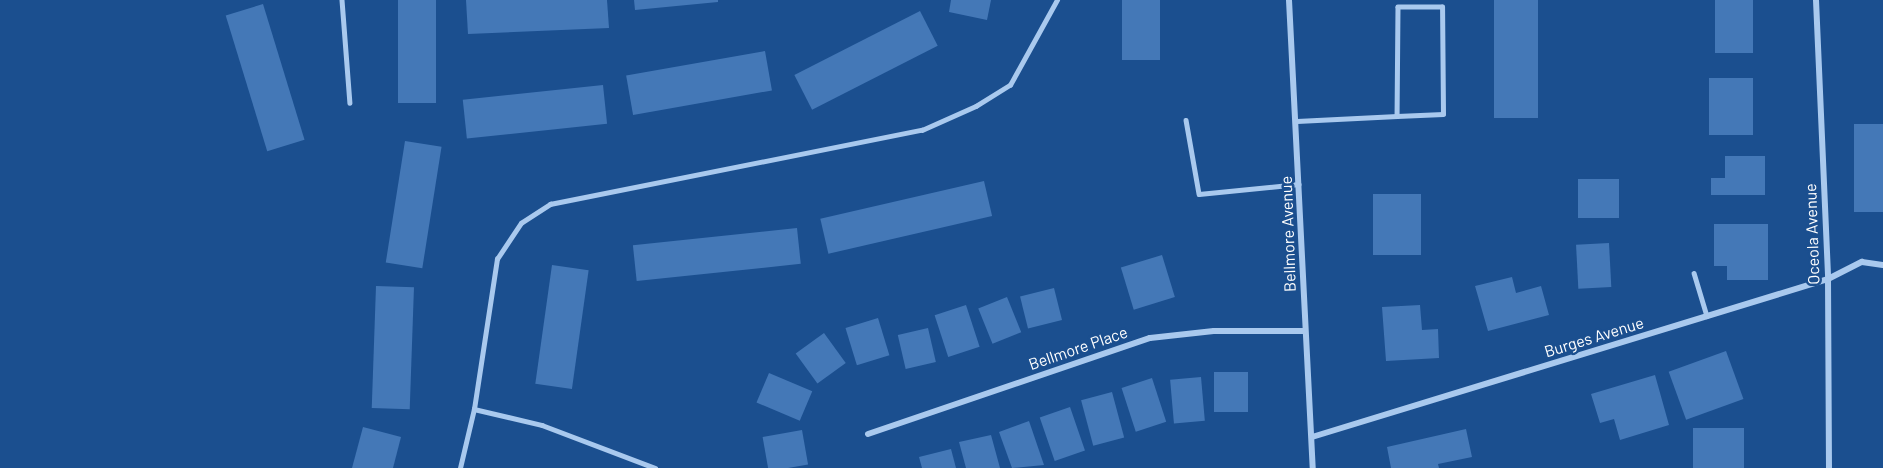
<!DOCTYPE html>
<style>
body{margin:0}
#map{position:relative;width:1883px;height:468px;overflow:hidden;background:#1b4f8f;font-family:Barlow,sans-serif}
div>[style]{position:absolute}
[style*='--x']{left:calc(var(--x)*1px);top:calc(var(--y)*1px);width:calc(var(--w)*1px);rotate:calc(var(--a)*1deg)}
.building>*{inset:0;background:#4478b7;transform-origin:0 0}
.service>*{height:4.5px;margin:-2.25px;padding:0 2.25px;transform-origin:2.25px;border-radius:2.25px;background:#a9c9ee}
.minor>*{height:6px;margin:-3px;padding:0 3px;transform-origin:3px;border-radius:3px;background:#a9c9ee}
span{translate:-50% -50%;white-space:nowrap;text-align:center;line-height:1.15;-webkit-text-stroke:5px #1b4f8f;paint-order:stroke}
.street-label{font-size:16px;color:#fff}
</style>
<div id="map">
<div class="building">
<div style="left:398px;top:0;width:38px;height:103px"></div>
<div style="clip-path:polygon(466px 0,607px 0,609px 28px,468px 34px)"></div>
<div style="clip-path:polygon(634px 0,718px 0,718px 2px,635px 10px)"></div>
<div style="clip-path:polygon(951px 0,991px 0,987px 20px,949px 12px)"></div>
<div style="left:1122px;top:0;width:38px;height:60px"></div>
<div style="left:1494px;top:0;width:44px;height:118px"></div>
<div style="left:1715px;top:0;width:38px;height:53px"></div>
<div style="left:263px;top:4px;width:142px;height:39px;rotate:73deg"></div>
<div style="left:920px;top:11px;width:39px;height:141px;rotate:63deg"></div>
<div style="left:765px;top:51px;width:40px;height:141px;rotate:80deg"></div>
<div style="left:1709px;top:78px;width:44px;height:57px"></div>
<div style="left:603px;top:85px;width:39px;height:141px;rotate:84deg"></div>
<div style="left:1854px;top:124px;width:29px;height:88px"></div>
<div style="left:405px;top:141px;width:37px;height:123px;rotate:9deg"></div>
<div style="clip-path:polygon(1725px 156px,1765px 156px,1765px 195px,1711px 195px,1711px 178px,1725px 178px)"></div>
<div style="left:1578px;top:179px;width:41px;height:39px"></div>
<div style="left:984px;top:181px;width:36px;height:168px;rotate:77deg"></div>
<div style="left:1373px;top:194px;width:48px;height:61px"></div>
<div style="clip-path:polygon(1714px 224px,1768px 224px,1768px 280px,1727px 280px,1727px 266px,1714px 266px)"></div>
<div style="left:797px;top:228px;width:36px;height:165px;rotate:84deg"></div>
<div style="left:1609px;top:243px;width:44px;height:33px;rotate:87deg"></div>
<div style="left:1162px;top:255px;width:44px;height:43px;rotate:73deg"></div>
<div style="left:552px;top:265px;width:37px;height:120px;rotate:8deg"></div>
<div style="clip-path:polygon(1512px 277px,1516px 293px,1541px 286px,1549px 315px,1488px 331px,1475px 286px)"></div>
<div style="left:376px;top:286px;width:38px;height:122px;rotate:2deg"></div>
<div style="left:1054px;top:288px;width:33px;height:35px;rotate:76deg"></div>
<div style="left:1007px;top:297px;width:38px;height:31px;rotate:68deg"></div>
<div style="left:966px;top:305px;width:44px;height:33px;rotate:72deg"></div>
<div style="clip-path:polygon(1420px 305px,1422px 330px,1438px 329px,1439px 358px,1386px 361px,1382px 307px)"></div>
<div style="left:878px;top:318px;width:39px;height:34px;rotate:73deg"></div>
<div style="left:928px;top:328px;width:35px;height:31px;rotate:77deg"></div>
<div style="left:824px;top:333px;width:37px;height:35px;rotate:54deg"></div>
<div style="left:1726px;top:351px;width:51px;height:61px;rotate:70deg"></div>
<div style="left:1214px;top:372px;width:34px;height:40px"></div>
<div style="left:769px;top:373px;width:47px;height:32px;rotate:23deg"></div>
<div style="clip-path:polygon(1655px 375px,1669px 425px,1620px 440px,1614px 419px,1600px 423px,1591px 394px)"></div>
<div style="left:1201px;top:377px;width:44px;height:31px;rotate:85deg"></div>
<div style="left:1152px;top:378px;width:46px;height:32px;rotate:72deg"></div>
<div style="left:1112px;top:392px;width:47px;height:32px;rotate:75deg"></div>
<div style="left:1070px;top:407px;width:46px;height:32px;rotate:71deg"></div>
<div style="clip-path:polygon(1029px 421px,1044px 465px,1012px 468px,999px 432px)"></div>
<div style="clip-path:polygon(363px 427px,401px 437px,393px 468px,352px 468px)"></div>
<div style="left:1693px;top:428px;width:51px;height:40px"></div>
<div style="clip-path:polygon(1466px 429px,1472px 457px,1438px 464px,1439px 468px,1391px 468px,1387px 447px)"></div>
<div style="left:802px;top:430px;width:35px;height:40px;rotate:80deg"></div>
<div style="clip-path:polygon(991px 435px,1000px 468px,966px 468px,959px 442px)"></div>
<div style="clip-path:polygon(951px 449px,956px 468px,922px 468px,919px 457px)"></div>
</div>
<div class="service">
<div style="--x:342;--y:0;--w:103;--a:85.6"></div>
<div style="--x:1186;--y:120;--w:75;--a:80"></div>
<div style="--x:1199;--y:194;--w:100;--a:-5.7"></div>
<div style="--x:1297;--y:121;--w:100;--a:-2.9"></div>
<div style="--x:1397;--y:116;--w:46;--a:-2.5"></div>
<div style="--x:1443;--y:114;--w:107;--a:-90.5"></div>
<div style="--x:1442;--y:7;--w:44;--a:180"></div>
<div style="--x:1398;--y:7;--w:109;--a:90.5"></div>
<div style="--x:1694;--y:273;--w:45;--a:73.2"></div>
<div style="--x:474;--y:409;--w:70;--a:13.2"></div>
<div style="--x:542;--y:425;--w:121;--a:20.8"></div>
<div style="--x:460;--y:468;--w:61;--a:-76.7"></div>
<div style="--x:474;--y:409;--w:152;--a:-81.3"></div>
<div style="--x:497;--y:259;--w:43;--a:-56.3"></div>
<div style="--x:521;--y:223;--w:35;--a:-33"></div>
<div style="--x:550;--y:204;--w:379;--a:-11.3"></div>
<div style="--x:922;--y:130;--w:59;--a:-24"></div>
<div style="--x:976;--y:106;--w:40;--a:-32"></div>
<div style="--x:1010;--y:85;--w:97;--a:-61.1"></div>
</div>
<div class="minor">
<div style="--x:1289;--y:0;--w:469;--a:87.1"></div>
<div style="--x:1816;--y:0;--w:279;--a:87.5"></div>
<div style="--x:1828;--y:279;--w:189;--a:89.7"></div>
<div style="--x:868;--y:434;--w:298;--a:-18.8"></div>
<div style="--x:1150;--y:338;--w:64;--a:-6.2"></div>
<div style="--x:1214;--y:331;--w:90;--a:0"></div>
<div style="--x:1312;--y:437;--w:540;--a:-17.02"></div>
<div style="--x:1828;--y:279;--w:38;--a:-27"></div>
<div style="--x:1862;--y:262;--w:21;--a:8"></div>
</div>
<div class="street-label">
<span style="left:1288px;top:234px;rotate:-92deg">Bellmore Avenue</span>
<span style="left:1812px;top:234px;rotate:-92deg">Oceola Avenue</span>
<span style="left:1594px;top:337px;rotate:-17deg">Burges Avenue</span>
<span style="left:1078px;top:348px;rotate:-19deg">Bellmore Place</span>
</div>
</div>
